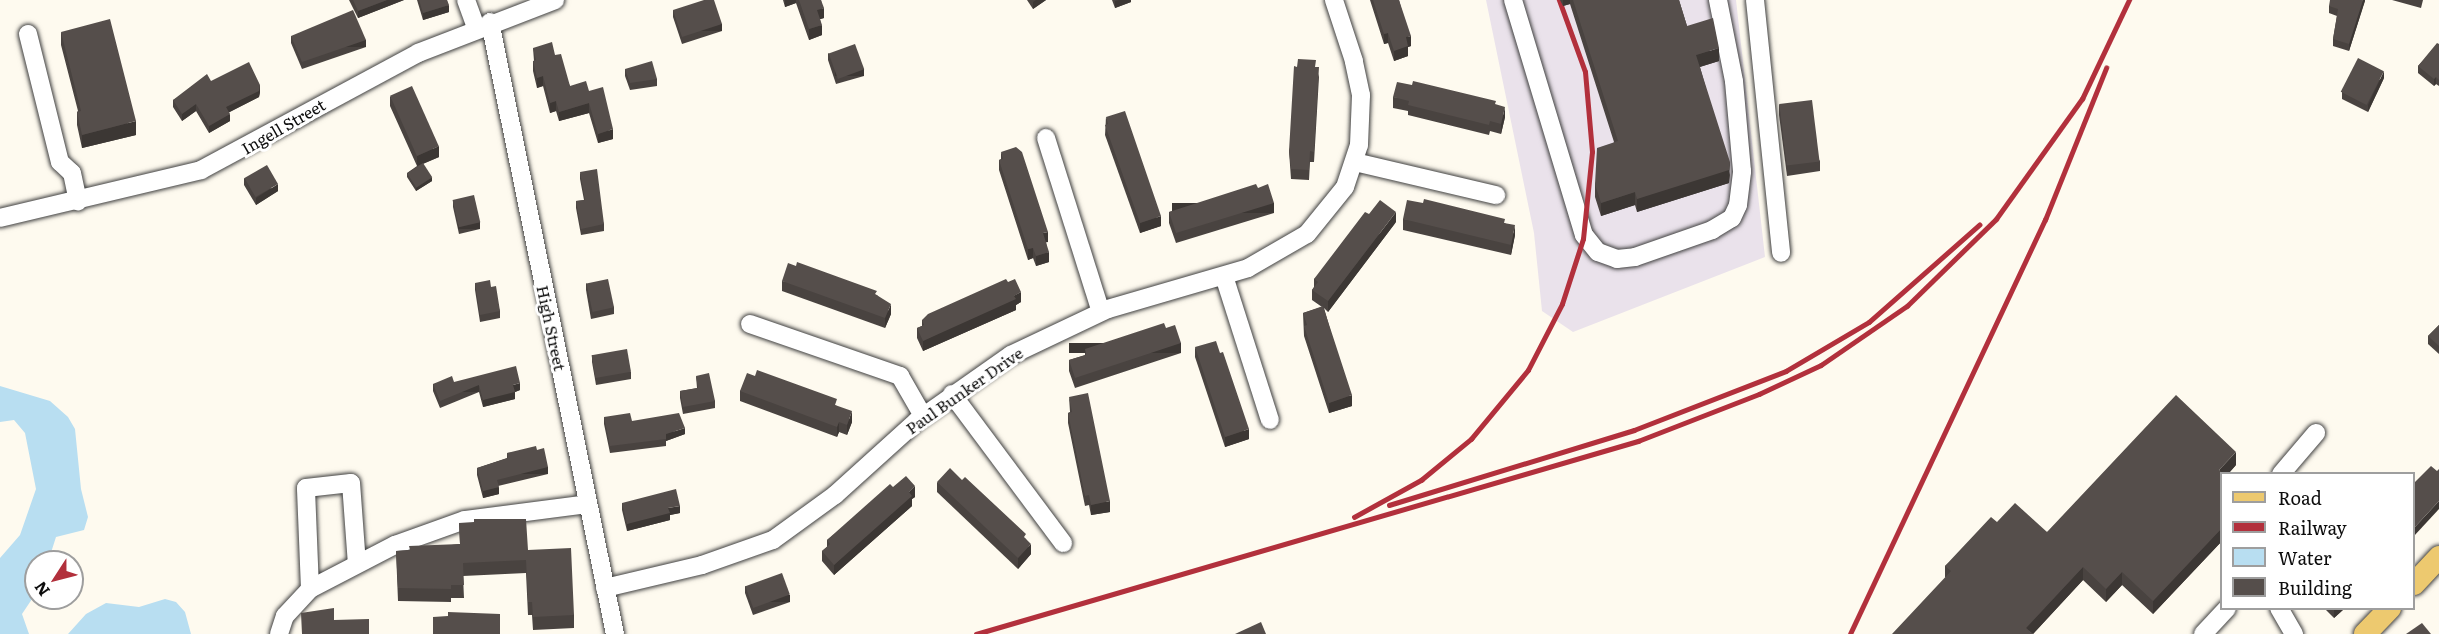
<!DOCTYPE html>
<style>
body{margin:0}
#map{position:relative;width:2439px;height:634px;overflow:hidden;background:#fefaef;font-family:Literata,serif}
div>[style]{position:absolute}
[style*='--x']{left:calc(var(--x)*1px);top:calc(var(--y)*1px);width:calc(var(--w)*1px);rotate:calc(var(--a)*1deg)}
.industrial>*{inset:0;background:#eae2eb}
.water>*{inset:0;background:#b8def1}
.roads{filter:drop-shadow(0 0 2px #404040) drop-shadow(0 0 2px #404040)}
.minor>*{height:18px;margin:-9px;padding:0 9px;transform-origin:9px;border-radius:9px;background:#fff}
.major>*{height:22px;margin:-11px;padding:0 11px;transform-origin:11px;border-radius:11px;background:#edc96f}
.rail>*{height:4.5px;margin:-2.25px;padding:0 2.25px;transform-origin:2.25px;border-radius:2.25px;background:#b2303c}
.wall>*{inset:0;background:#494340}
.shaded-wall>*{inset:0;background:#3c3734;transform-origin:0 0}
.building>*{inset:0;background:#554e4b;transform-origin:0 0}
span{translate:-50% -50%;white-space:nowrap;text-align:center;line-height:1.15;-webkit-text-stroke:6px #fff;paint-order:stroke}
.street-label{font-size:16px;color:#0d0d0d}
.legend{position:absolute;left:2220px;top:472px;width:195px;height:138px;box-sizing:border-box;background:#fff;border:2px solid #9e9e9e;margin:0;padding:8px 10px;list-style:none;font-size:18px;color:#0d0d0d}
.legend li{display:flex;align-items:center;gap:12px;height:30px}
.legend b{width:30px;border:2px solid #9e9e9e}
.north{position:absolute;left:24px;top:550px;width:60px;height:60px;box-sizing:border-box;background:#fff;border:2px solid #9e9e9e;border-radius:50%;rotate:234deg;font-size:16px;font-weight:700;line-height:24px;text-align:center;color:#0d0d0d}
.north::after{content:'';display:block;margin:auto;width:21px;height:27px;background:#b2303c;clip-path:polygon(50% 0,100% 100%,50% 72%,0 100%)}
</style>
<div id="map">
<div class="industrial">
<div style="clip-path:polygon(1486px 0,1736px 0,1765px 257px,1573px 332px,1542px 311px,1534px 233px)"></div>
</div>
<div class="water">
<div style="clip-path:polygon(0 386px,50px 401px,68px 417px,75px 429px,81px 489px,88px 517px,84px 530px,56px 537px,48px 562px,36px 562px,36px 593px,22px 614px,29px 634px,0 634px,0 558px,20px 535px,36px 489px,25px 433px,14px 420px,0 422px)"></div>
<div style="clip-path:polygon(165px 599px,176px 602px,185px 612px,191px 634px,68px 634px,86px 614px,106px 603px,139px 607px)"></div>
</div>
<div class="roads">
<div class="minor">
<div style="--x:466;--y:0;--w:30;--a:70"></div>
<div style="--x:1513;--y:0;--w:245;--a:73.2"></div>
<div style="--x:1584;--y:235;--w:22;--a:51"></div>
<div style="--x:1598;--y:252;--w:20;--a:20"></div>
<div style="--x:1617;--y:259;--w:18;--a:-6"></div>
<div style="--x:1635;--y:257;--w:82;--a:-19.3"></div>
<div style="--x:1712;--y:230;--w:23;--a:-31"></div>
<div style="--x:1732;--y:218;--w:14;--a:-65"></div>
<div style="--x:1738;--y:205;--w:34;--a:-83"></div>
<div style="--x:1742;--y:171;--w:90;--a:-95.1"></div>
<div style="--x:1734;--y:81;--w:83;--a:-101.2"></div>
<div style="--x:1755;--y:0;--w:254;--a:84.1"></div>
<div style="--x:490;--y:22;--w:625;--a:78.46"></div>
<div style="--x:28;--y:34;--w:132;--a:76"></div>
<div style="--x:60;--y:162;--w:16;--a:43"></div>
<div style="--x:72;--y:173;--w:29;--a:78"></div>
<div style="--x:1046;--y:138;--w:182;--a:72.5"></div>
<div style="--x:1355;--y:162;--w:145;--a:13.2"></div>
<div style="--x:0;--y:218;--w:207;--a:-13.4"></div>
<div style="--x:201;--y:170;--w:247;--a:-28.3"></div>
<div style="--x:418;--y:53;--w:147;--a:-21.1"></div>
<div style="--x:1224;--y:276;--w:151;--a:72.3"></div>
<div style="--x:750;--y:324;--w:159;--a:19.1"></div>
<div style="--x:900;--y:376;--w:46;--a:60.1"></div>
<div style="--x:952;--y:394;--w:186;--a:53.3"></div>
<div style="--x:2281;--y:474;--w:54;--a:-49.5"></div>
<div style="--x:605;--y:588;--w:100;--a:-13.3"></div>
<div style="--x:702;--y:565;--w:75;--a:-19.4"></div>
<div style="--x:773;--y:540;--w:77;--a:-36"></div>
<div style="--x:835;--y:495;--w:110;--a:-42.1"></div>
<div style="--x:917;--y:421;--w:115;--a:-35.1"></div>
<div style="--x:1011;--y:355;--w:107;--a:-25.4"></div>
<div style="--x:1108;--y:309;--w:146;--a:-16.3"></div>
<div style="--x:1248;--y:268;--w:68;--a:-30"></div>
<div style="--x:1307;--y:234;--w:60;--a:-51"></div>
<div style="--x:1345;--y:187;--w:44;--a:-71.6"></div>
<div style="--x:1359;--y:145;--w:50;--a:-87.7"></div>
<div style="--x:1361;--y:95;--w:35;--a:-102"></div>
<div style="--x:1354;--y:61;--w:64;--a:-108.2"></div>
<div style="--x:310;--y:589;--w:101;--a:-92.3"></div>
<div style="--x:306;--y:488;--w:45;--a:-6.3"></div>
<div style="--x:351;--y:483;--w:81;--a:85.8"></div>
<div style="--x:2279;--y:608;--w:30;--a:60"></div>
<div style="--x:279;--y:634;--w:19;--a:-72"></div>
<div style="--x:285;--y:616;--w:37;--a:-47"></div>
<div style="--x:310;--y:589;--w:96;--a:-27.4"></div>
<div style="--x:395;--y:545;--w:74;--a:-19.7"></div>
<div style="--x:465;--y:520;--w:124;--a:-7.4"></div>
<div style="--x:2203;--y:634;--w:35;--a:-47"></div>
</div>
<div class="major">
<div style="--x:2414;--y:584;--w:37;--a:-47"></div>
<div style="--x:2365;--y:634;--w:36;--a:-46"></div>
</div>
</div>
<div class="rail">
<div style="--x:1389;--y:505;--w:256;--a:-17"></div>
<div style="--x:1634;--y:430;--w:163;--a:-21.2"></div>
<div style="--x:1786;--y:371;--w:96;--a:-30.6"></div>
<div style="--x:1869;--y:322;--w:147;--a:-41.4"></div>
<div style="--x:1354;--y:517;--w:77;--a:-28.9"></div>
<div style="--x:1421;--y:480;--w:65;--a:-39.4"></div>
<div style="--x:1471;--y:439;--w:89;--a:-50.4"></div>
<div style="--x:1528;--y:370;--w:74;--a:-62.7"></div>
<div style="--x:1562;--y:304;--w:68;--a:-72.1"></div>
<div style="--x:1583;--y:239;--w:87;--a:-84.1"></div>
<div style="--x:1592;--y:152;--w:80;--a:-95"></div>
<div style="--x:1585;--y:72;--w:77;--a:-109.9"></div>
<div style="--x:976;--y:634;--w:690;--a:-16.25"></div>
<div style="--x:1638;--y:441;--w:130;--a:-21.2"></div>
<div style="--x:1759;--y:394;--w:68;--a:-25.1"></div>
<div style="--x:1821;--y:365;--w:104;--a:-34.5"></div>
<div style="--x:1907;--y:306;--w:124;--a:-44.3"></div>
<div style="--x:1996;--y:219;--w:148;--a:-54.4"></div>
<div style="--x:2082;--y:99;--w:110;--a:-64.6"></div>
<div style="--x:1850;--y:634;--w:458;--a:-64.8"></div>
<div style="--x:2045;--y:220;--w:164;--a:-68.1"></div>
</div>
<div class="wall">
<div style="clip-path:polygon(349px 0,404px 0,358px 18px)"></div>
<div style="clip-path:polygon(417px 0,447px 0,449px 12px,423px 20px)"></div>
<div style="clip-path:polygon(783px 0,821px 0,824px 18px,820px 19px,822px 35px,809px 40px,796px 3px,785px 7px)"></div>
<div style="clip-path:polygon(1027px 0,1046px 0,1033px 9px)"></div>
<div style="clip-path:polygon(1112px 0,1131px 0,1131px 2px,1115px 8px)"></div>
<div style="clip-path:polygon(1370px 0,1399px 0,1411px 46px,1408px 47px,1408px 56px,1394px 61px,1388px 43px,1384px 44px)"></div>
<div style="clip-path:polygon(1560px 0,1679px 0,1687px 26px,1719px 61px,1700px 67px,1730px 175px,1729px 183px,1637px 212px,1635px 205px,1601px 216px,1595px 197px,1595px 184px,1614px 142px,1570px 4px,1563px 6px)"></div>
<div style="clip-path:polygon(2365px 0,2349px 51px,2333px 46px,2333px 39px,2337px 16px,2329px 13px,2329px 6px)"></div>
<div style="clip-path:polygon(2392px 0,2423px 0,2421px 8px)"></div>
<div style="clip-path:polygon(673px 10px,722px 31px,682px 44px,673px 17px)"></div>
<div style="clip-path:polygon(61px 32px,136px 135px,82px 148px,77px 125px,77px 112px,78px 111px,61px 45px)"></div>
<div style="clip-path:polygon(291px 36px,366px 47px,302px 69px,291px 43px)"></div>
<div style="clip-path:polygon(2439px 44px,2439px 86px,2436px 84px,2434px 86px,2418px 73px,2418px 66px)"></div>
<div style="clip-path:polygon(533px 48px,555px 55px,570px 86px,589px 91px,613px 139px,598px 143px,589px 113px,559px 121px,556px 111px,550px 113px,543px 86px,537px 88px,533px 71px,533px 61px,534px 61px)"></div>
<div style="clip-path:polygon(828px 53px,864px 76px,836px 84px,828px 60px)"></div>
<div style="clip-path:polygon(1316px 67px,1319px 77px,1314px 162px,1310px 162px,1309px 180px,1291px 179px,1289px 151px)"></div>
<div style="clip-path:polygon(625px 69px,657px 79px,657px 86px,630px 90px,625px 76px)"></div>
<div style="clip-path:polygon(2384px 78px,2368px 112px,2342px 99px,2342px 92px)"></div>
<div style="clip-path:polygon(211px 81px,260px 92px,259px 97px,229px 112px,230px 121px,209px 133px,196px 111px,182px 121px,173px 107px,173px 100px)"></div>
<div style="clip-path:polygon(390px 96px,439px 157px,423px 164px,432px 181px,416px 191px,407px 177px,407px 173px,417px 166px,390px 106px)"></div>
<div style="clip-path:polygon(1393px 97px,1496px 105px,1505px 117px,1501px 134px,1490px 131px,1489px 135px,1408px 115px,1408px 111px,1393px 108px)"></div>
<div style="clip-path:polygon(1779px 104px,1820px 161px,1820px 171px,1787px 176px,1779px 115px)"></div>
<div style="clip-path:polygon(1106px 117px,1161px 226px,1140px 233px,1105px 135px)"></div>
<div style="clip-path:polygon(1001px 152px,1048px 242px,1046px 242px,1049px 262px,1036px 266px,1033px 258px,1028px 260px,999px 170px,999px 160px,1001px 159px)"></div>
<div style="clip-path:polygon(580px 172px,604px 224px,604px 231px,581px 235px,576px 208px,576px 201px,584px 200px,580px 179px)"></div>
<div style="clip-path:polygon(244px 178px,278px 191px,256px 205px,244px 185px)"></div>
<div style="clip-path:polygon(1258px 188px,1274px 213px,1176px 243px,1169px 223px,1169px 212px)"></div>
<div style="clip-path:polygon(453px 200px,480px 229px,459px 234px,453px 207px)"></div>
<div style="clip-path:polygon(1403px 219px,1505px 223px,1515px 235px,1511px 255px,1403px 230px)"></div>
<div style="clip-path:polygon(1396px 222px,1328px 312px,1324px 308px,1352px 406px,1329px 413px,1304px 336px,1303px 313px,1322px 307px,1312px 300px,1312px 290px,1314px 287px,1314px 279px)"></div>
<div style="clip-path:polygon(782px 281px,877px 295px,891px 314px,885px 328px,782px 291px)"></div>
<div style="clip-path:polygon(475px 283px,491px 287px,500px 311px,500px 318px,480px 322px,475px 290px)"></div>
<div style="clip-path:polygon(586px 283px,614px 307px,614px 314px,591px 319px,586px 290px)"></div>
<div style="clip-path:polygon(1021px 302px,1016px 305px,1016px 310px,923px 351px,917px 338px,917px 328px,922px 326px,922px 320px)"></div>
<div style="clip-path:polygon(2439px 325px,2439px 354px,2428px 344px,2428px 336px)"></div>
<div style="clip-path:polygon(1166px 328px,1181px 353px,1075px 388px,1069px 371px,1069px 360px,1085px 355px,1085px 349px)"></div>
<div style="clip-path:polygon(1195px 347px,1249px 439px,1225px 447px,1195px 357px)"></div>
<div style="clip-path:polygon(592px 355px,631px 372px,631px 379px,596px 385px,592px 362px)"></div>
<div style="clip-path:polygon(696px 376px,715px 401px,715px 408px,683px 414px,680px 398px,680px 391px,697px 388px)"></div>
<div style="clip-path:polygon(755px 376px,837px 406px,852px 422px,847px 435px,839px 432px,837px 437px,740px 401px,740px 391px)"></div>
<div style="clip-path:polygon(454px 382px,520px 390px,515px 392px,515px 399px,483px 407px,479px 392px,440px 408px,433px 391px,433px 384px)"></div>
<div style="clip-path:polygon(1069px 397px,1110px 512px,1091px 515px,1089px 505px,1085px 506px,1068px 423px,1068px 413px,1070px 412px)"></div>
<div style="clip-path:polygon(604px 417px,632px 421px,685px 434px,666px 441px,666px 446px,610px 453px,604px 424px)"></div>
<div style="clip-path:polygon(537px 450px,548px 474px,498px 486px,499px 494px,483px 498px,477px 475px,477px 468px,507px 458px,507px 453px)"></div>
<div style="clip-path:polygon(2236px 465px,2228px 474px,2222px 474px,2222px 541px,2153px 614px,2122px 585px,2106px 602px,2083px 580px,2033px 634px,1945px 577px,1945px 566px,1997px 522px,2047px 532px)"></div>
<div style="clip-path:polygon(937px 482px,1026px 539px,1031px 554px,1018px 569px,937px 492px)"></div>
<div style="clip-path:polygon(893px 487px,915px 497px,912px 499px,912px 506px,834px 575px,822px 561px,822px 551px,827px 547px,827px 540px)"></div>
<div style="clip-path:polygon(622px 503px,680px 513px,670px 515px,670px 520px,627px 531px,622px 510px)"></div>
<div style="clip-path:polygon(459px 523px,528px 550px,574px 615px,574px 628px,533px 630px,532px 615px,528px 615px,526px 573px,463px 576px,464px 598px,451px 598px,451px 602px,398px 601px,396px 551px,409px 550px,460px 544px)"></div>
<div style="clip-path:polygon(745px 586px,790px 602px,753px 615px,745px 593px)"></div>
<div style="clip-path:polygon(2325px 609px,2344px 609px,2334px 618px)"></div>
</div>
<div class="shaded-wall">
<div style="clip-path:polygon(387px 0,404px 0,358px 18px,358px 11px)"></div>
<div style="clip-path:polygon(785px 0,796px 0,796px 3px,785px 7px)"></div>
<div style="clip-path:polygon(1036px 0,1046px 0,1033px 9px,1033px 2px)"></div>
<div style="clip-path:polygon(1119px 0,1131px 0,1131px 2px,1115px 8px,1115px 1px)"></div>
<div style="clip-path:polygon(1563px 0,1570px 0,1570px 4px,1563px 6px)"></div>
<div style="clip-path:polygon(2363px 0,2365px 0,2365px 1px,2349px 51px,2349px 44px)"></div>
<div style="clip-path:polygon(449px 5px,449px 12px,423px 20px,423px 13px)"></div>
<div style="clip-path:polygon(824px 8px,824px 18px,817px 20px,817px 10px)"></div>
<div style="left:722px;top:24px;width:7px;height:42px;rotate:90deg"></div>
<div style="clip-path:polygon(822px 25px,822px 35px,809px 40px,809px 29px)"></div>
<div style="clip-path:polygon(1388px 33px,1388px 43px,1384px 44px,1384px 34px)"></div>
<div style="clip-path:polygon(1411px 36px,1411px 46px,1408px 47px,1408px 56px,1394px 61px,1394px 51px,1406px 37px)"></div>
<div style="left:366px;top:40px;width:7px;height:68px;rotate:90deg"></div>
<div style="clip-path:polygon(1719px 48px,1719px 61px,1696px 68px,1696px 55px)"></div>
<div style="left:864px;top:69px;width:7px;height:29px;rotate:90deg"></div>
<div style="clip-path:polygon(2384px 71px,2384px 78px,2368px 112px,2368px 105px)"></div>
<div style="clip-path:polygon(543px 76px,543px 86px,537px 88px,537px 78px)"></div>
<div style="clip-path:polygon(2436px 77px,2436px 84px,2434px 86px,2434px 79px)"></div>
<div style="clip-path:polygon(260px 85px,260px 92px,259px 97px,226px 114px,226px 107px)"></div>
<div style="clip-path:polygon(556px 101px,556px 111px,550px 113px,550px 103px)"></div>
<div style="clip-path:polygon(589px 103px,589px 113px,559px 121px,559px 112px)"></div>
<div style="clip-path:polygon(196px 104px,196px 111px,182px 121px,182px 114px)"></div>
<div style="clip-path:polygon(1505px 107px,1505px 117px,1501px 134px,1501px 124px)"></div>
<div style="clip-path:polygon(230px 114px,230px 121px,209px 133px,209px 126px)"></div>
<div style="clip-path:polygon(136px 121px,136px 135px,82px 148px,82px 135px)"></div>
<div style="clip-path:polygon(613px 129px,613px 139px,598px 143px,598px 134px)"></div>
<div style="clip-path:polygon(439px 146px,439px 157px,417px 166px,417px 156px)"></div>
<div style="clip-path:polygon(1730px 162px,1729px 183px,1637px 212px,1637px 199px)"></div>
<div style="clip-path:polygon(432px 177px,432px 181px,416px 191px,416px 188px)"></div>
<div style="clip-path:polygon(278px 184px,278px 191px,256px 205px,256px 198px)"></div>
<div style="clip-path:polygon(1635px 192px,1635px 205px,1601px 216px,1601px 203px)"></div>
<div style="left:1274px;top:203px;width:10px;height:102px;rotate:90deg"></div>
<div style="clip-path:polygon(1396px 212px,1396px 222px,1328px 312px,1328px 301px)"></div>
<div style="clip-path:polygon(1161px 216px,1161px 226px,1140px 233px,1140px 223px)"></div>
<div style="left:480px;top:222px;width:7px;height:22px;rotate:90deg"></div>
<div style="clip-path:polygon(1515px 225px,1515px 235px,1511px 255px,1511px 245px)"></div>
<div style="clip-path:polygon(1048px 232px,1048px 242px,1043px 243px,1043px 233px)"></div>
<div style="clip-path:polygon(1033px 248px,1033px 258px,1028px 260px,1028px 249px)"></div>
<div style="clip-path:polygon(1049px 252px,1049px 262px,1036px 266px,1036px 256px)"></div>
<div style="clip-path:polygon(1021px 292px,1021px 302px,1016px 305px,1016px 310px,923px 351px,923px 341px)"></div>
<div style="clip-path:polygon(891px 304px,891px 314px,885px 328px,885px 318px)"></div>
<div style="left:1181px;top:343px;width:10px;height:112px;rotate:90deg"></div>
<div style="clip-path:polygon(520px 383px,520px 390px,515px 392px,515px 399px,483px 407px,483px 400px,513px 385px)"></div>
<div style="left:479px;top:385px;width:7px;height:42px;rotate:90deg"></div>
<div style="clip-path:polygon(1352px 395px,1352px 406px,1329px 413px,1329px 403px)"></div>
<div style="clip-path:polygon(852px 411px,852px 422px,847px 435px,847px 425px)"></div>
<div style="clip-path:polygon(839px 422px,839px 432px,837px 437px,837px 427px)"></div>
<div style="clip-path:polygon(685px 428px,685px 434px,666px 441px,666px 434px)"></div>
<div style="clip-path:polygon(1249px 429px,1249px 439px,1225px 447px,1225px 437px)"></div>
<div style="clip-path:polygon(2236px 452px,2236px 465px,2228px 474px,2222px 474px,2219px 470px)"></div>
<div style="left:548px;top:467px;width:7px;height:53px;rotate:90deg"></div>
<div style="clip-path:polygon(915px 486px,915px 497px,912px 499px,912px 506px,834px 575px,834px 565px)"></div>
<div style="clip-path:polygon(499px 487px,499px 494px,483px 498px,483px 491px)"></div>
<div style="clip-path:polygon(1110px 501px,1110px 512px,1091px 515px,1091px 505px)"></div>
<div style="clip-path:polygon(2439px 501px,2439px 509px,2414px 536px,2414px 528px)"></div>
<div style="clip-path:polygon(680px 506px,680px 513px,670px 515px,670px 520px,627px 531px,627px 524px,668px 508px)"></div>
<div style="clip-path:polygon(2222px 528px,2222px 541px,2153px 614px,2153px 601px)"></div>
<div style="clip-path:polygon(1031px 544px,1031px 554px,1018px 569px,1018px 558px)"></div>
<div style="clip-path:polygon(2083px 567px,2083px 580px,2033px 634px,2026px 628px)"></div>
<div style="clip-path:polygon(2122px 572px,2122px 585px,2106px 602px,2106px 589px)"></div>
<div style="left:790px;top:595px;width:7px;height:39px;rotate:90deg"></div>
<div style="clip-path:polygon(2336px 609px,2344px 609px,2334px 618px,2334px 610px)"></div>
</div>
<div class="building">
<div style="clip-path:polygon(353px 0,387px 0,358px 11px)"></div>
<div style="clip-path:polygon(419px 0,447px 0,449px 5px,423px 13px)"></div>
<div style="clip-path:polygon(704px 0,714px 0,722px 24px,682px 37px,673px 10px)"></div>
<div style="clip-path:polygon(799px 0,821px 0,824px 8px,817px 10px,822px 25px,809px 29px)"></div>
<div style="clip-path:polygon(1373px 0,1399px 0,1411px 36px,1406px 37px,1408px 46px,1394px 51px,1388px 33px,1384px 34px)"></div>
<div style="clip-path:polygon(1573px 0,1679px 0,1687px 26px,1713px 18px,1719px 48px,1696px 55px,1730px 162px,1729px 170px,1637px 199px,1635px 192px,1601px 203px,1595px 184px,1597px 148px,1618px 141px)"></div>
<div style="clip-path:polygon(2330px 0,2363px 0,2349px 44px,2333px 39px,2338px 9px,2329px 6px)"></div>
<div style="clip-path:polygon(353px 10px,366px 40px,302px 62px,291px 36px)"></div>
<div style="clip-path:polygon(110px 19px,136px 121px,82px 135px,77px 112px,81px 111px,61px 32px)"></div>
<div style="clip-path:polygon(552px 42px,555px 55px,561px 54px,570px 86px,586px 81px,589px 91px,603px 87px,613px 129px,598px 134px,589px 103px,559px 112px,556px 101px,550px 103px,543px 76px,537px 78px,533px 61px,536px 60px,533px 48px)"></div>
<div style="clip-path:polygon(2437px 43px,2439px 44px,2439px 80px,2436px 77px,2434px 79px,2418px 66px)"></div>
<div style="left:855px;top:44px;width:27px;height:28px;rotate:70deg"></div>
<div style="left:2358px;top:58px;width:29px;height:38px;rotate:27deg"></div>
<div style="clip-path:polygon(1298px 59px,1316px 60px,1315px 67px,1319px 67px,1314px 152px,1310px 151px,1309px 170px,1291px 169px,1289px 151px,1294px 66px,1297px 67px)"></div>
<div style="clip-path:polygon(652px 61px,657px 79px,630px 83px,625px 69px)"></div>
<div style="clip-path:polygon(249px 62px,260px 85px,259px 91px,226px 107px,230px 114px,209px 126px,196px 104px,182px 114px,173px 100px,207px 74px,211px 81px)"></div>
<div style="clip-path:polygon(1413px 81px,1496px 101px,1495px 104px,1505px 107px,1501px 124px,1490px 121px,1489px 125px,1408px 105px,1409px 101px,1393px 97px,1397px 82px,1412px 85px)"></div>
<div style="left:412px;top:86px;width:66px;height:24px;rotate:66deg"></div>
<div style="left:1812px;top:100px;width:62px;height:33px;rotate:83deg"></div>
<div style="clip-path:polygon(1125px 111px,1161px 216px,1140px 223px,1105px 125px,1108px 124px,1106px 117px)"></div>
<div style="clip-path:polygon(1016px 147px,1022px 152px,1048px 232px,1043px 233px,1049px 252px,1036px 256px,1033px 248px,1028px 249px,999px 160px,1003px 159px,1001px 152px)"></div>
<div style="left:423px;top:163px;width:17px;height:19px;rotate:57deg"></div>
<div style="left:267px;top:165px;width:22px;height:26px;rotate:60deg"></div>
<div style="clip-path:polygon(597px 169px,604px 224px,581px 229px,576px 201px,585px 200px,580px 172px)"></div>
<div style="clip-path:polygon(1256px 184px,1258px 188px,1268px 184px,1274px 203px,1176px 233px,1169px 212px)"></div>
<div style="left:474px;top:195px;width:28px;height:22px;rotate:77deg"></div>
<div style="clip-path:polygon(1424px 199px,1505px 219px,1504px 223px,1515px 225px,1511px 245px,1403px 219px,1407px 200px,1423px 203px)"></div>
<div style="clip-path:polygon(1380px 200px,1396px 212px,1328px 301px,1312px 290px,1318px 282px,1314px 279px,1365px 212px,1369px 214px)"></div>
<div style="clip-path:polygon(797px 262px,877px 291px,875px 294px,891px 304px,885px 318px,782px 281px,788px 263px,796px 266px)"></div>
<div style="left:608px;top:279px;width:29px;height:22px;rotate:78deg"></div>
<div style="clip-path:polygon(1006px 279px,1008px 282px,1015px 279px,1021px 292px,1014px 296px,1016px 299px,923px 341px,917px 328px,924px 325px,922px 320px,928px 314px)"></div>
<div style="clip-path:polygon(490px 280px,491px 287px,496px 286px,500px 311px,480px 315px,475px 283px)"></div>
<div style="clip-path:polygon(1323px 306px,1352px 395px,1329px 403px,1304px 326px,1307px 325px,1303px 313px)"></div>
<div style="clip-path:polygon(1164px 323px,1166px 328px,1175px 325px,1181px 343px,1075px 378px,1069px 360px,1086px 355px,1085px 349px)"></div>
<div style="clip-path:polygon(2439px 325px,2439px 346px,2428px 336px)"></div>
<div style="clip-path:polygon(1216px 341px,1220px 353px,1223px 352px,1249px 429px,1225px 437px,1195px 347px)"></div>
<div style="left:627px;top:349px;width:23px;height:36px;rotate:80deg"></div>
<div style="clip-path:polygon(516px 366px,520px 383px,513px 385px,515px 392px,483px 400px,479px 385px,440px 401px,433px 384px,452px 376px,454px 382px)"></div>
<div style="clip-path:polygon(757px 370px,837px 399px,835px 405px,852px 411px,847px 425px,839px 422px,837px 427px,740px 391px,747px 373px,755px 376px)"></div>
<div style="clip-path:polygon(709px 373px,715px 401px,683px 407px,680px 391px,698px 388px,696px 376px)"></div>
<div style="clip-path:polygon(1088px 393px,1110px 501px,1091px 505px,1089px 495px,1085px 496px,1068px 413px,1072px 412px,1069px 397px)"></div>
<div style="clip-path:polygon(2176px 395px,2236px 452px,2219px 470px,2223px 474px,2222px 474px,2222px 528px,2153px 601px,2122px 572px,2106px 589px,2083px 567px,2026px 628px,2033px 634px,1892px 634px,1951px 571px,1945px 566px,1991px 517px,1997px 522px,2015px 503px,2047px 532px)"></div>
<div style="clip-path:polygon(630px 413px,632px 421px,679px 413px,685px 428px,666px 434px,666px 439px,610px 446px,604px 417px)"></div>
<div style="clip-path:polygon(536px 446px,537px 450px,544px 448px,548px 467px,497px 480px,499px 487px,483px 491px,477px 468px,508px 458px,507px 453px)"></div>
<div style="clip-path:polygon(2431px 466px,2437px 471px,2439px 469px,2439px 501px,2414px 528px,2414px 483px)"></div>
<div style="clip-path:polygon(950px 468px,962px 480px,965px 477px,1026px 534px,1024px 537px,1031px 544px,1018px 558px,937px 482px)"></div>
<div style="clip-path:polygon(906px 476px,915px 486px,909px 492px,912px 496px,834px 565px,822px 551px,830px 544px,827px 540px,890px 484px,893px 487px)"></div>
<div style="clip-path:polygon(676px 489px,680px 506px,668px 508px,670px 513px,627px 524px,622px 503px)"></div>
<div style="clip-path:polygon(474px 519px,526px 519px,528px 550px,571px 548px,574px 615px,533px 617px,532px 602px,528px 602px,526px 560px,463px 563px,464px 585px,451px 585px,451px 589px,398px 588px,396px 551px,410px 550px,409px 546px,460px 544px,459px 523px,474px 522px)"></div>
<div style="left:782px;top:573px;width:23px;height:39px;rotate:70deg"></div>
<div style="clip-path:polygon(334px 608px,334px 620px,369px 619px,369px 634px,302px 634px,301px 613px)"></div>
<div style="clip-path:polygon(448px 612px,500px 614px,500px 634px,433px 634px,433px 617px,448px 616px)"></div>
<div style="clip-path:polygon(1261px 622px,1266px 634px,1235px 634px)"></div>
<div style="clip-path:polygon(2422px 623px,2431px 634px,2406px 634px)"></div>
</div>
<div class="street-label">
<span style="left:283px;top:126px;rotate:-30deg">Ingell Street</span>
<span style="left:552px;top:328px;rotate:78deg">High Street</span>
<span style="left:964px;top:390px;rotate:-35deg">Paul Bunker Drive</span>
</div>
<ul class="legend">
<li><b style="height:8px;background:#edc96f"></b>Road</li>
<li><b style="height:8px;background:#b2303c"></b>Railway</li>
<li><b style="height:16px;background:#b8def1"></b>Water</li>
<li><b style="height:16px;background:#554e4b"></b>Building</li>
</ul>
<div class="north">N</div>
</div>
